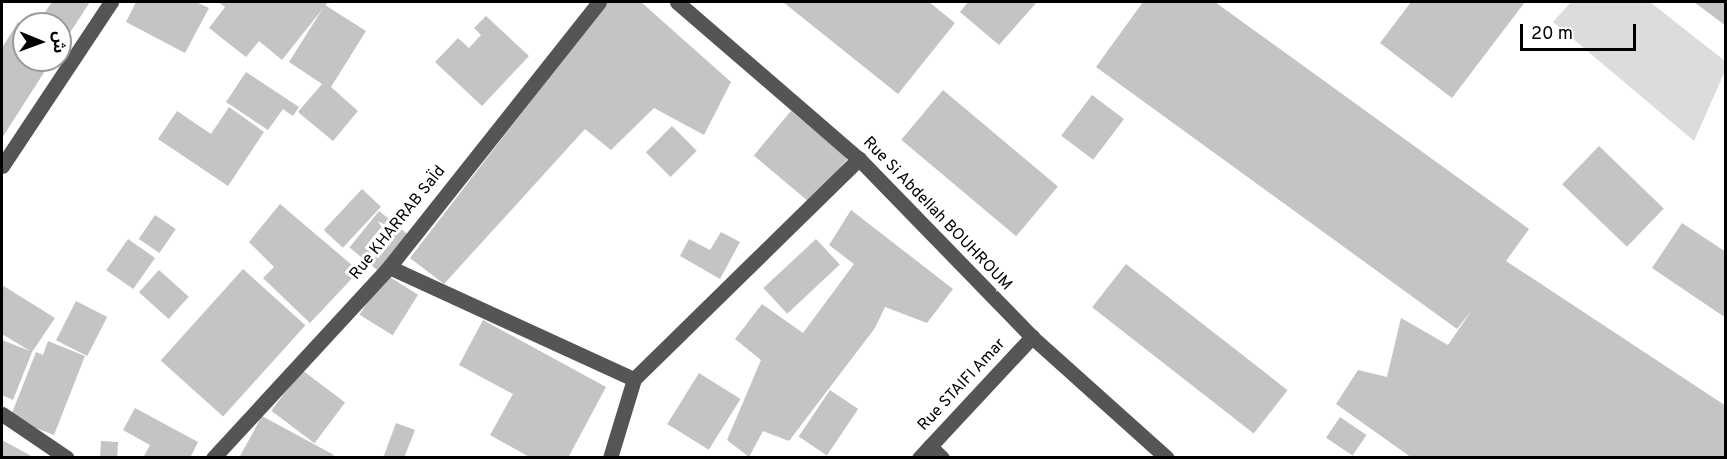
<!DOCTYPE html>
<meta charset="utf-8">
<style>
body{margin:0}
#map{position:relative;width:1727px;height:459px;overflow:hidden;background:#fff;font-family:Overpass,"Noto Sans Arabic",sans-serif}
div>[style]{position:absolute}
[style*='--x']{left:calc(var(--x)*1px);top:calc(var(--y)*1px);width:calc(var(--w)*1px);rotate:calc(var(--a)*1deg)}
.green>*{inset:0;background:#dcdcdc}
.building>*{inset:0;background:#c4c4c4;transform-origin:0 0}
.minor>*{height:15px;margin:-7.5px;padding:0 7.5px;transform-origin:7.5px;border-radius:7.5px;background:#555}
span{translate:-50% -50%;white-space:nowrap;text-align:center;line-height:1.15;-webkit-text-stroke:6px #fff;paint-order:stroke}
.street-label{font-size:16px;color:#000}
.frame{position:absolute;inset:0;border:3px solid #000;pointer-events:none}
.north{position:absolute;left:12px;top:12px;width:60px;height:60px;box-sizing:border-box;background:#fff;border:2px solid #999;border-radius:50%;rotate:91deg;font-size:16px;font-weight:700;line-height:24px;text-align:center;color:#000}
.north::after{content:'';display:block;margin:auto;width:21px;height:27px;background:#000;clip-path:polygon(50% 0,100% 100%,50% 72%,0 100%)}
.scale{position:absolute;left:1520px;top:24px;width:116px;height:27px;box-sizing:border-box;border:3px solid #000;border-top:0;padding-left:8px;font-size:18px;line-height:21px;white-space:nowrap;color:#000;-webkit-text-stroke:4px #fff;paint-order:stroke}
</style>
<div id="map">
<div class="green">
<div style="clip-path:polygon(1571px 2px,1650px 2px,1725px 61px,1725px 71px,1694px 141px,1553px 22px)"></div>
</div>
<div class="building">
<div style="clip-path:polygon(52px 2px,90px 2px,60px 48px,60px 24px,37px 24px)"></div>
<div style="clip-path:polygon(136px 2px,196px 2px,209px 8px,185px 53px,126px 22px)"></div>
<div style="clip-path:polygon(218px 2px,328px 2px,282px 60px,259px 41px,246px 57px,209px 28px,225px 7px)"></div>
<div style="clip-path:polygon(607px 2px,641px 2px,731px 82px,704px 135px,654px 108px,611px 150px,585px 129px,444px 284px,410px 258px)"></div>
<div style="clip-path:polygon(783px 2px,929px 2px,955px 23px,898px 94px)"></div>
<div style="clip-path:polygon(968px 2px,1037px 2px,999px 45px,960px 12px)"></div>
<div style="clip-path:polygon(1143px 2px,1215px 2px,1529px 229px,1506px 261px,1726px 406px,1726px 458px,1412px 458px,1336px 404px,1358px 370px,1387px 377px,1401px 318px,1448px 345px,1472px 310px,1457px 329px,1096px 67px)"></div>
<div style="clip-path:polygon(1411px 2px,1525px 2px,1452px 98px,1380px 43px)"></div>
<div style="clip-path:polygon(1694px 2px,1726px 2px,1726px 26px)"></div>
<div style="clip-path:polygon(325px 5px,366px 31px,331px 87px,358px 111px,333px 141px,298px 112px,322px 84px,289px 62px)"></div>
<div style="clip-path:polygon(486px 16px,529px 56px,482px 106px,435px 62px,458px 38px,469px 48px,481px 35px,474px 28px)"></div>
<div style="clip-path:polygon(18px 22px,24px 26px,24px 60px,52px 60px,2px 138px,2px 48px)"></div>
<div style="clip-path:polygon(246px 72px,299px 107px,293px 116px,283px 109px,268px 130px,226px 102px)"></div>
<div style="left:943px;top:90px;width:150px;height:65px;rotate:40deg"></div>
<div style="left:1092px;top:95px;width:40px;height:51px;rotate:37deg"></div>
<div style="clip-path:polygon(229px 107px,264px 132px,228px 186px,158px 139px,177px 111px,211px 134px)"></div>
<div style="left:791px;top:111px;width:74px;height:58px;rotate:40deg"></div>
<div style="left:672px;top:126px;width:35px;height:37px;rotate:45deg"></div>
<div style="left:1599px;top:146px;width:90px;height:53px;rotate:44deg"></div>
<div style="left:362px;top:189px;width:26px;height:56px;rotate:43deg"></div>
<div style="clip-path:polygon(280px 204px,359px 271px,310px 323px,263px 278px,274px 267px,249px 242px)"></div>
<div style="clip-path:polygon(851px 210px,953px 289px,927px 323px,885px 307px,875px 328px,789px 441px,763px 431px,749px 457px,727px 440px,761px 360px,735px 339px,762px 304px,803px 333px,854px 264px,829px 245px)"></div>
<div style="left:379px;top:211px;width:40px;height:47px;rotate:39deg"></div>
<div style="left:155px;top:215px;width:25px;height:29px;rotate:34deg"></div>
<div style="clip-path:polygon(1682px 223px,1726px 252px,1726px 318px,1652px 268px)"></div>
<div style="clip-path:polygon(721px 232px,740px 242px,720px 279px,680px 256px,689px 239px,710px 250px)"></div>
<div style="left:128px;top:239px;width:33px;height:38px;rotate:35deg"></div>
<div style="left:816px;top:239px;width:35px;height:72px;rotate:47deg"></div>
<div style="left:1126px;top:264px;width:205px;height:55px;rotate:38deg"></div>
<div style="left:243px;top:269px;width:84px;height:123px;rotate:42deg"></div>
<div style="left:159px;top:270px;width:40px;height:30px;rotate:42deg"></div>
<div style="left:385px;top:274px;width:39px;height:48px;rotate:32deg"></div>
<div style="clip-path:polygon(2px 285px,55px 318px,32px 352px,13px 400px,2px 395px,2px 340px,30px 351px,2px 334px)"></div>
<div style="left:76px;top:301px;width:35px;height:44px;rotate:27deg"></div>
<div style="clip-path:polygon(483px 320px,606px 387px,568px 458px,531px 458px,490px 435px,513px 394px,459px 365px)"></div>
<div style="clip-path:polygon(48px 341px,85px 356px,54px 435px,10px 418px,36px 352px,43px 355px)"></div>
<div style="left:302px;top:370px;width:54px;height:51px;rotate:37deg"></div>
<div style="left:699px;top:373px;width:49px;height:60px;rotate:32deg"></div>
<div style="left:830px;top:390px;width:34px;height:56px;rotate:34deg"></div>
<div style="clip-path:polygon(135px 408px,198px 442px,190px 458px,143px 458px,150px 445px,123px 430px)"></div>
<div style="clip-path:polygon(262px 416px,334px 455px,332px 458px,239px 458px)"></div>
<div style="left:1340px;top:417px;width:32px;height:25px;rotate:34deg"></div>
<div style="clip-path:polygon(396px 423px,415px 430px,404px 458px,383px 458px)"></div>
<div style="clip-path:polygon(2px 440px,35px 458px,2px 458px)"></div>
<div style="left:101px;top:441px;width:17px;height:17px;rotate:3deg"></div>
</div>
<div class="minor">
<div style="--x:677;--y:2;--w:240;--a:40.8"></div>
<div style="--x:859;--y:159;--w:248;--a:45.8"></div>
<div style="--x:1032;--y:337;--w:181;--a:41.9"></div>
<div style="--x:2;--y:166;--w:197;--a:-56.4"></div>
<div style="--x:389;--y:267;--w:269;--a:24.6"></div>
<div style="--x:2;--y:414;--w:78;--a:34.1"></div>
<div style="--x:930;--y:446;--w:17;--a:45"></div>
<div style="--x:213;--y:458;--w:260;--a:-47.3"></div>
<div style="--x:389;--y:267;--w:338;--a:-51.6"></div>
<div style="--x:610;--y:458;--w:83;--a:-73.1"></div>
<div style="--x:634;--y:379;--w:315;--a:-44.4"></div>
<div style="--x:919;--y:458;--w:166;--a:-47"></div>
</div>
<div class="street-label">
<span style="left:937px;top:214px;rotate:46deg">Rue Si Abdellah BOUHROUM</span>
<span style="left:398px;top:223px;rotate:-51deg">Rue KHARRAB SaÏd</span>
<span style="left:962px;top:385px;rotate:-47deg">Rue STAIFI Amar</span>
</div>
<div class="frame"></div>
<div class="north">ش</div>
<div class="scale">20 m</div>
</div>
